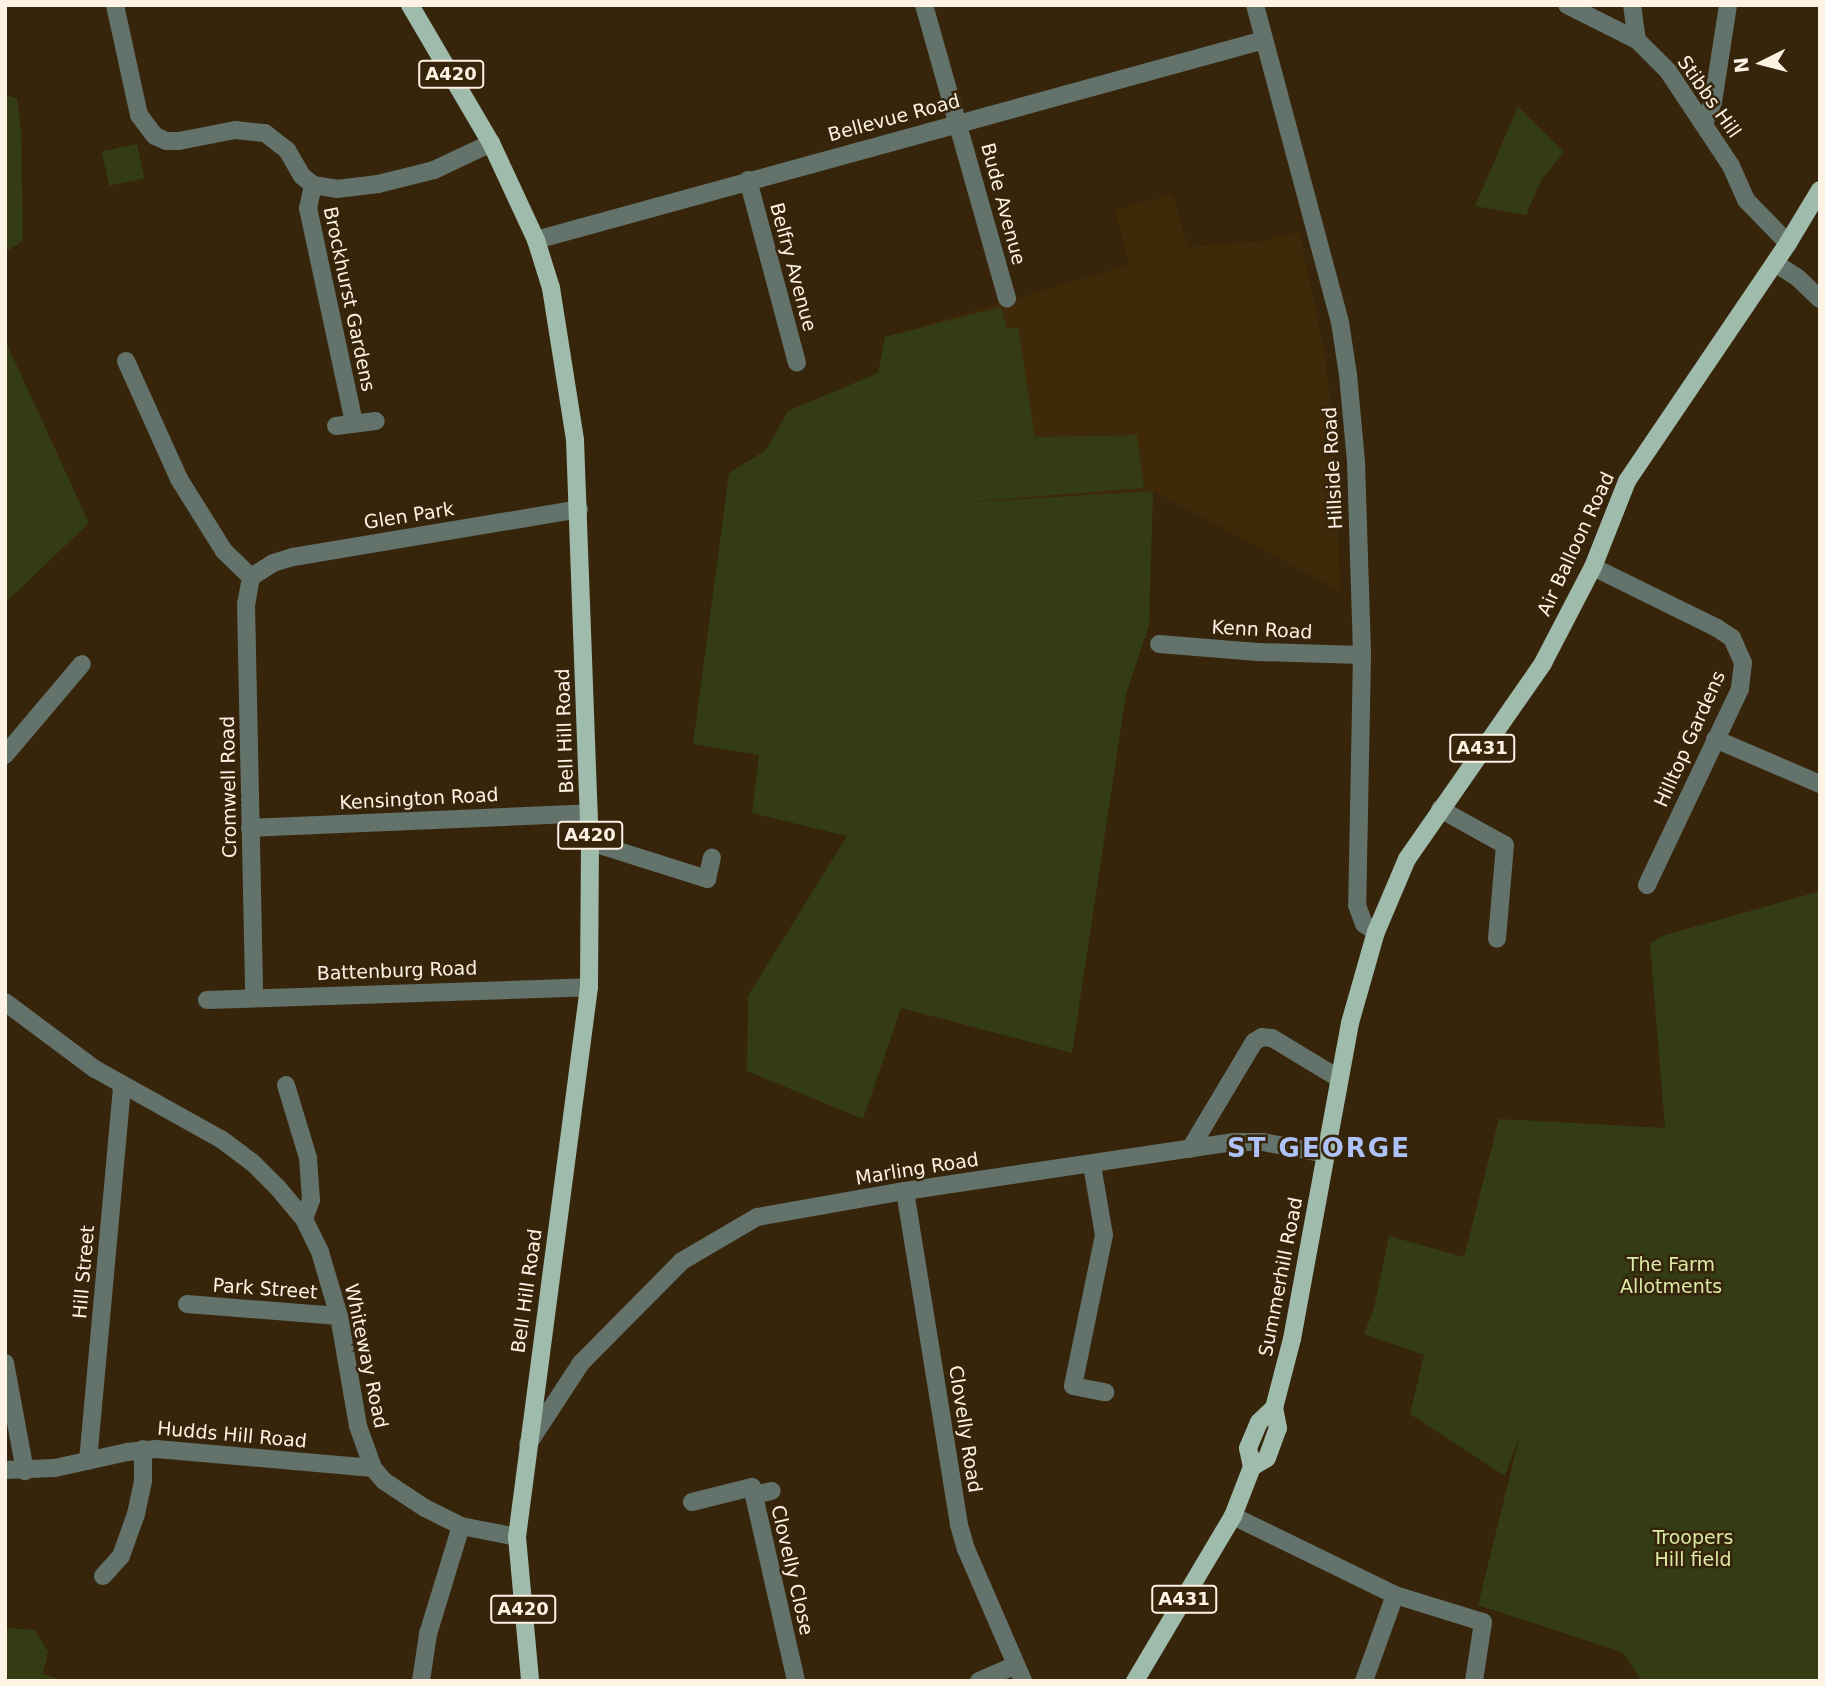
<!DOCTYPE html>
<style>
body{margin:0}
#map{position:relative;width:1825px;height:1686px;overflow:hidden;background:#36250b;font-family:"DejaVu Sans",sans-serif}
div>[style]{position:absolute}
[style*='--x']{left:calc(var(--x)*1px);top:calc(var(--y)*1px);width:calc(var(--w)*1px);rotate:calc(var(--a)*1deg)}
.built>*{inset:0;background:#3f2908}
.green>*{inset:0;background:#343c14;transform-origin:0 0}
.minor>*{height:18px;margin:-9px;padding:0 9px;transform-origin:9px;border-radius:9px;background:#63726a}
.major>*{height:18px;margin:-9px;padding:0 9px;transform-origin:9px;border-radius:9px;background:#9ebbab}
span{translate:-50% -50%;white-space:nowrap;text-align:center;line-height:1.15;-webkit-text-stroke:5px #36250b;paint-order:stroke}
.shield-label span{padding:2px 5px;background:#36250b;border:2px solid;border-radius:5px;-webkit-text-stroke-width:0}
.shield-label{font-size:18px;color:#fef2e4;font-weight:700}
.street-label{font-size:19px;color:#fef2e4}
.park-label{font-size:19px;color:#dbeba6}
.district-label{font-size:26px;color:#aec2f9;font-weight:700;letter-spacing:2px}
.frame{position:absolute;inset:0;border:7px solid #fef2e4;pointer-events:none}
.north{position:absolute;left:1727px;top:28px;width:70px;height:70px;-webkit-text-stroke:5px #36250b;paint-order:stroke;rotate:264deg;font-size:19px;font-weight:700;line-height:28px;text-align:center;color:#fef2e4}
.north::after{content:'';display:block;margin:auto;width:24px;height:32px;background:#fef2e4;clip-path:polygon(50% 0,100% 100%,50% 72%,0 100%)}
</style>
<div id="map">
<div class="built">
<div style="clip-path:polygon(1173px 194px,1188px 247px,1261px 241px,1299px 232px,1325px 354px,1335px 444px,1340px 591px,1153px 491px,856px 509px,885px 337px,1129px 265px,1115px 210px)"></div>
</div>
<div class="green">
<div style="clip-path:polygon(5px 95px,17px 98px,21px 130px,23px 241px,5px 252px)"></div>
<div style="clip-path:polygon(1518px 107px,1564px 152px,1541px 180px,1526px 215px,1475px 206px)"></div>
<div style="left:137px;top:144px;width:35px;height:36px;rotate:78deg"></div>
<div style="clip-path:polygon(1001px 307px,1007px 329px,1018px 327px,1035px 437px,1137px 435px,1144px 488px,954px 503px,1153px 491px,1149px 625px,1126px 694px,1072px 1053px,901px 1008px,863px 1119px,747px 1071px,748px 996px,847px 836px,752px 813px,759px 755px,693px 744px,729px 473px,766px 450px,788px 411px,878px 373px,885px 337px)"></div>
<div style="clip-path:polygon(5px 340px,89px 523px,5px 603px)"></div>
<div style="clip-path:polygon(1820px 891px,1820px 1681px,1642px 1681px,1622px 1652px,1478px 1605px,1520px 1435px,1505px 1476px,1410px 1414px,1424px 1355px,1364px 1334px,1374px 1308px,1389px 1236px,1464px 1257px,1499px 1119px,1665px 1128px,1650px 944px,1662px 936px)"></div>
<div style="clip-path:polygon(5px 1628px,35px 1630px,48px 1652px,43px 1674px,66px 1681px,5px 1681px)"></div>
</div>
<div class="minor">
<div style="--x:115;--y:5;--w:113;--a:77.7"></div>
<div style="--x:139;--y:115;--w:26;--a:53"></div>
<div style="--x:155;--y:136;--w:12;--a:24"></div>
<div style="--x:166;--y:141;--w:13;--a:0"></div>
<div style="--x:179;--y:141;--w:57;--a:-11.1"></div>
<div style="--x:235;--y:130;--w:30;--a:6"></div>
<div style="--x:265;--y:133;--w:28;--a:38"></div>
<div style="--x:287;--y:150;--w:30;--a:60"></div>
<div style="--x:302;--y:176;--w:14;--a:39"></div>
<div style="--x:313;--y:185;--w:24;--a:9"></div>
<div style="--x:337;--y:189;--w:41;--a:-7"></div>
<div style="--x:378;--y:184;--w:58;--a:-14"></div>
<div style="--x:434;--y:170;--w:63;--a:-25.3"></div>
<div style="--x:924;--y:5;--w:305;--a:74.2"></div>
<div style="--x:1255;--y:5;--w:328;--a:75"></div>
<div style="--x:1340;--y:322;--w:54;--a:81.4"></div>
<div style="--x:1348;--y:375;--w:87;--a:84.7"></div>
<div style="--x:1356;--y:462;--w:193;--a:88.2"></div>
<div style="--x:1362;--y:655;--w:250;--a:91.1"></div>
<div style="--x:1357;--y:905;--w:20;--a:70"></div>
<div style="--x:1364;--y:924;--w:14;--a:34"></div>
<div style="--x:1567;--y:5;--w:78;--a:26.6"></div>
<div style="--x:1637;--y:40;--w:44;--a:45"></div>
<div style="--x:1668;--y:71;--w:114;--a:56.4"></div>
<div style="--x:1731;--y:166;--w:37;--a:66"></div>
<div style="--x:1746;--y:200;--w:60;--a:45.7"></div>
<div style="--x:1632;--y:5;--w:35;--a:82"></div>
<div style="--x:1704;--y:123;--w:23;--a:-67"></div>
<div style="--x:1713;--y:102;--w:98;--a:-81.2"></div>
<div style="--x:748;--y:180;--w:189;--a:75"></div>
<div style="--x:313;--y:185;--w:24;--a:102"></div>
<div style="--x:308;--y:208;--w:220;--a:77.9"></div>
<div style="--x:536;--y:240;--w:755;--a:-15.36"></div>
<div style="--x:1775;--y:263;--w:27;--a:33"></div>
<div style="--x:1798;--y:278;--w:30;--a:44"></div>
<div style="--x:126;--y:361;--w:129;--a:65.8"></div>
<div style="--x:179;--y:479;--w:85;--a:58"></div>
<div style="--x:224;--y:551;--w:37;--a:44"></div>
<div style="--x:336;--y:426;--w:40;--a:-7.1"></div>
<div style="--x:1593;--y:567;--w:138;--a:26.2"></div>
<div style="--x:1717;--y:628;--w:18;--a:34"></div>
<div style="--x:1732;--y:638;--w:27;--a:66"></div>
<div style="--x:1743;--y:663;--w:26;--a:97"></div>
<div style="--x:1740;--y:689;--w:217;--a:115.4"></div>
<div style="--x:251;--y:577;--w:27;--a:100"></div>
<div style="--x:246;--y:604;--w:392;--a:88.8"></div>
<div style="--x:251;--y:577;--w:26;--a:-32"></div>
<div style="--x:273;--y:563;--w:21;--a:-17"></div>
<div style="--x:293;--y:557;--w:290;--a:-9.5"></div>
<div style="--x:1159;--y:644;--w:99;--a:4.6"></div>
<div style="--x:1258;--y:652;--w:104;--a:1.7"></div>
<div style="--x:1715;--y:739;--w:114;--a:23.2"></div>
<div style="--x:5;--y:755;--w:119;--a:-49.8"></div>
<div style="--x:1440;--y:809;--w:74;--a:29"></div>
<div style="--x:1505;--y:845;--w:94;--a:94.9"></div>
<div style="--x:250;--y:828;--w:339;--a:-2.5"></div>
<div style="--x:590;--y:842;--w:123;--a:17.5"></div>
<div style="--x:707;--y:879;--w:22;--a:-77"></div>
<div style="--x:207;--y:1000;--w:382;--a:-1.9"></div>
<div style="--x:5;--y:1002;--w:112;--a:36.7"></div>
<div style="--x:95;--y:1069;--w:144;--a:29.1"></div>
<div style="--x:221;--y:1139;--w:39;--a:37"></div>
<div style="--x:252;--y:1162;--w:37;--a:45"></div>
<div style="--x:278;--y:1188;--w:40;--a:50"></div>
<div style="--x:304;--y:1219;--w:37;--a:64"></div>
<div style="--x:320;--y:1252;--w:67;--a:73.5"></div>
<div style="--x:339;--y:1316;--w:112;--a:80.2"></div>
<div style="--x:358;--y:1426;--w:45;--a:70.3"></div>
<div style="--x:373;--y:1468;--w:17;--a:50"></div>
<div style="--x:384;--y:1481;--w:49;--a:33.4"></div>
<div style="--x:425;--y:1508;--w:40;--a:26.6"></div>
<div style="--x:461;--y:1526;--w:57;--a:11.1"></div>
<div style="--x:286;--y:1085;--w:76;--a:73.2"></div>
<div style="--x:308;--y:1158;--w:42;--a:85.9"></div>
<div style="--x:311;--y:1200;--w:20;--a:110"></div>
<div style="--x:1190;--y:1149;--w:125;--a:-59.1"></div>
<div style="--x:1254;--y:1042;--w:9;--a:-32"></div>
<div style="--x:1262;--y:1037;--w:10;--a:6"></div>
<div style="--x:1272;--y:1038;--w:77;--a:31.2"></div>
<div style="--x:1092;--y:1165;--w:71;--a:80.3"></div>
<div style="--x:1104;--y:1235;--w:154;--a:101.6"></div>
<div style="--x:1073;--y:1386;--w:33;--a:11"></div>
<div style="--x:905;--y:1191;--w:338;--a:80.8"></div>
<div style="--x:959;--y:1525;--w:25;--a:74"></div>
<div style="--x:966;--y:1549;--w:144;--a:66.6"></div>
<div style="--x:187;--y:1304;--w:152;--a:4.5"></div>
<div style="--x:5;--y:1363;--w:110;--a:79.5"></div>
<div style="--x:528;--y:1444;--w:97;--a:-56.8"></div>
<div style="--x:581;--y:1363;--w:144;--a:-45.3"></div>
<div style="--x:682;--y:1261;--w:87;--a:-30.4"></div>
<div style="--x:757;--y:1217;--w:150;--a:-10"></div>
<div style="--x:905;--y:1191;--w:333;--a:-8.5"></div>
<div style="--x:1234;--y:1142;--w:29;--a:0"></div>
<div style="--x:1263;--y:1142;--w:64;--a:10.8"></div>
<div style="--x:88;--y:1461;--w:376;--a:-84.8"></div>
<div style="--x:5;--y:1470;--w:50;--a:-2.3"></div>
<div style="--x:55;--y:1468;--w:74;--a:-12.5"></div>
<div style="--x:127;--y:1452;--w:29;--a:-6"></div>
<div style="--x:156;--y:1449;--w:218;--a:5"></div>
<div style="--x:754;--y:1495;--w:18;--a:-13"></div>
<div style="--x:692;--y:1502;--w:62;--a:-14"></div>
<div style="--x:752;--y:1487;--w:199;--a:77.2"></div>
<div style="--x:1233;--y:1516;--w:180;--a:26"></div>
<div style="--x:1395;--y:1595;--w:92;--a:17.1"></div>
<div style="--x:1483;--y:1622;--w:60;--a:98.7"></div>
<div style="--x:103;--y:1576;--w:27;--a:-48"></div>
<div style="--x:121;--y:1556;--w:45;--a:-70.3"></div>
<div style="--x:136;--y:1514;--w:35;--a:-78"></div>
<div style="--x:143;--y:1480;--w:31;--a:-90"></div>
<div style="--x:421;--y:1681;--w:48;--a:-81.5"></div>
<div style="--x:428;--y:1634;--w:113;--a:-73"></div>
<div style="--x:979;--y:1681;--w:40;--a:-23.4"></div>
<div style="--x:1364;--y:1681;--w:91;--a:-70.2"></div>
</div>
<div class="major">
<div style="--x:410;--y:5;--w:160;--a:59.6"></div>
<div style="--x:491;--y:143;--w:107;--a:65.1"></div>
<div style="--x:536;--y:240;--w:50;--a:72.6"></div>
<div style="--x:551;--y:288;--w:154;--a:81"></div>
<div style="--x:575;--y:440;--w:402;--a:87.9"></div>
<div style="--x:590;--y:842;--w:145;--a:90.4"></div>
<div style="--x:589;--y:987;--w:555;--a:97.46"></div>
<div style="--x:517;--y:1537;--w:145;--a:84.8"></div>
<div style="--x:1252;--y:1467;--w:17;--a:-31"></div>
<div style="--x:1267;--y:1458;--w:32;--a:-70"></div>
<div style="--x:1278;--y:1428;--w:20;--a:-101"></div>
<div style="--x:1274;--y:1408;--w:71;--a:-75.4"></div>
<div style="--x:1292;--y:1339;--w:321;--a:-79.6"></div>
<div style="--x:1350;--y:1023;--w:95;--a:-74.1"></div>
<div style="--x:1376;--y:932;--w:79;--a:-67"></div>
<div style="--x:1407;--y:859;--w:239;--a:-55.2"></div>
<div style="--x:1543;--y:663;--w:108;--a:-62.5"></div>
<div style="--x:1593;--y:567;--w:92;--a:-68.4"></div>
<div style="--x:1627;--y:481;--w:287;--a:-55.9"></div>
<div style="--x:1788;--y:243;--w:62;--a:-58.9"></div>
<div style="--x:1135;--y:1681;--w:192;--a:-59.3"></div>
<div style="--x:1233;--y:1516;--w:53;--a:-68.8"></div>
<div style="--x:1252;--y:1467;--w:19;--a:-102"></div>
<div style="--x:1248;--y:1448;--w:28;--a:-67"></div>
<div style="--x:1259;--y:1422;--w:21;--a:-43"></div>
</div>
<div class="shield-label">
<span style="left:451px;top:74px">A420</span>
<span style="left:1482px;top:748px">A431</span>
<span style="left:590px;top:835px">A420</span>
<span style="left:1184px;top:1599px">A431</span>
<span style="left:523px;top:1609px">A420</span>
</div>
<div class="street-label">
<span style="left:1709px;top:97px;rotate:55deg">Stibbs Hill</span>
<span style="left:894px;top:118px;rotate:-15deg">Bellevue Road</span>
<span style="left:1003px;top:204px;rotate:75deg">Bude Avenue</span>
<span style="left:793px;top:267px;rotate:75deg">Belfry Avenue</span>
<span style="left:349px;top:299px;rotate:78deg">Brockhurst Gardens</span>
<span style="left:1333px;top:468px;rotate:-93deg">Hillside Road</span>
<span style="left:409px;top:516px;rotate:-9deg">Glen Park</span>
<span style="left:1576px;top:544px;rotate:-65deg">Air Balloon Road</span>
<span style="left:1262px;top:630px;rotate:3deg">Kenn Road</span>
<span style="left:565px;top:731px;rotate:-92deg">Bell Hill Road</span>
<span style="left:1690px;top:739px;rotate:-66deg">Hilltop Gardens</span>
<span style="left:229px;top:787px;rotate:-91deg">Cromwell Road</span>
<span style="left:419px;top:799px;rotate:-3deg">Kensington Road</span>
<span style="left:397px;top:971px;rotate:-2deg">Battenburg Road</span>
<span style="left:917px;top:1169px;rotate:-9deg">Marling Road</span>
<span style="left:84px;top:1272px;rotate:-85deg">Hill Street</span>
<span style="left:1281px;top:1277px;rotate:-79deg">Summerhill Road</span>
<span style="left:265px;top:1289px;rotate:4deg">Park Street</span>
<span style="left:527px;top:1291px;rotate:-82deg">Bell Hill Road</span>
<span style="left:366px;top:1356px;rotate:78deg">Whiteway Road</span>
<span style="left:965px;top:1429px;rotate:81deg">Clovelly Road</span>
<span style="left:232px;top:1435px;rotate:5deg">Hudds Hill Road</span>
<span style="left:792px;top:1570px;rotate:77deg">Clovelly Close</span>
</div>
<div class="park-label">
<span style="left:1671px;top:1276px">The Farm<br>Allotments</span>
<span style="left:1693px;top:1549px">Troopers<br>Hill field</span>
</div>
<div class="district-label">
<span style="left:1319px;top:1149px">ST GEORGE</span>
</div>
<div class="frame"></div>
<div class="north">N</div>
</div>
